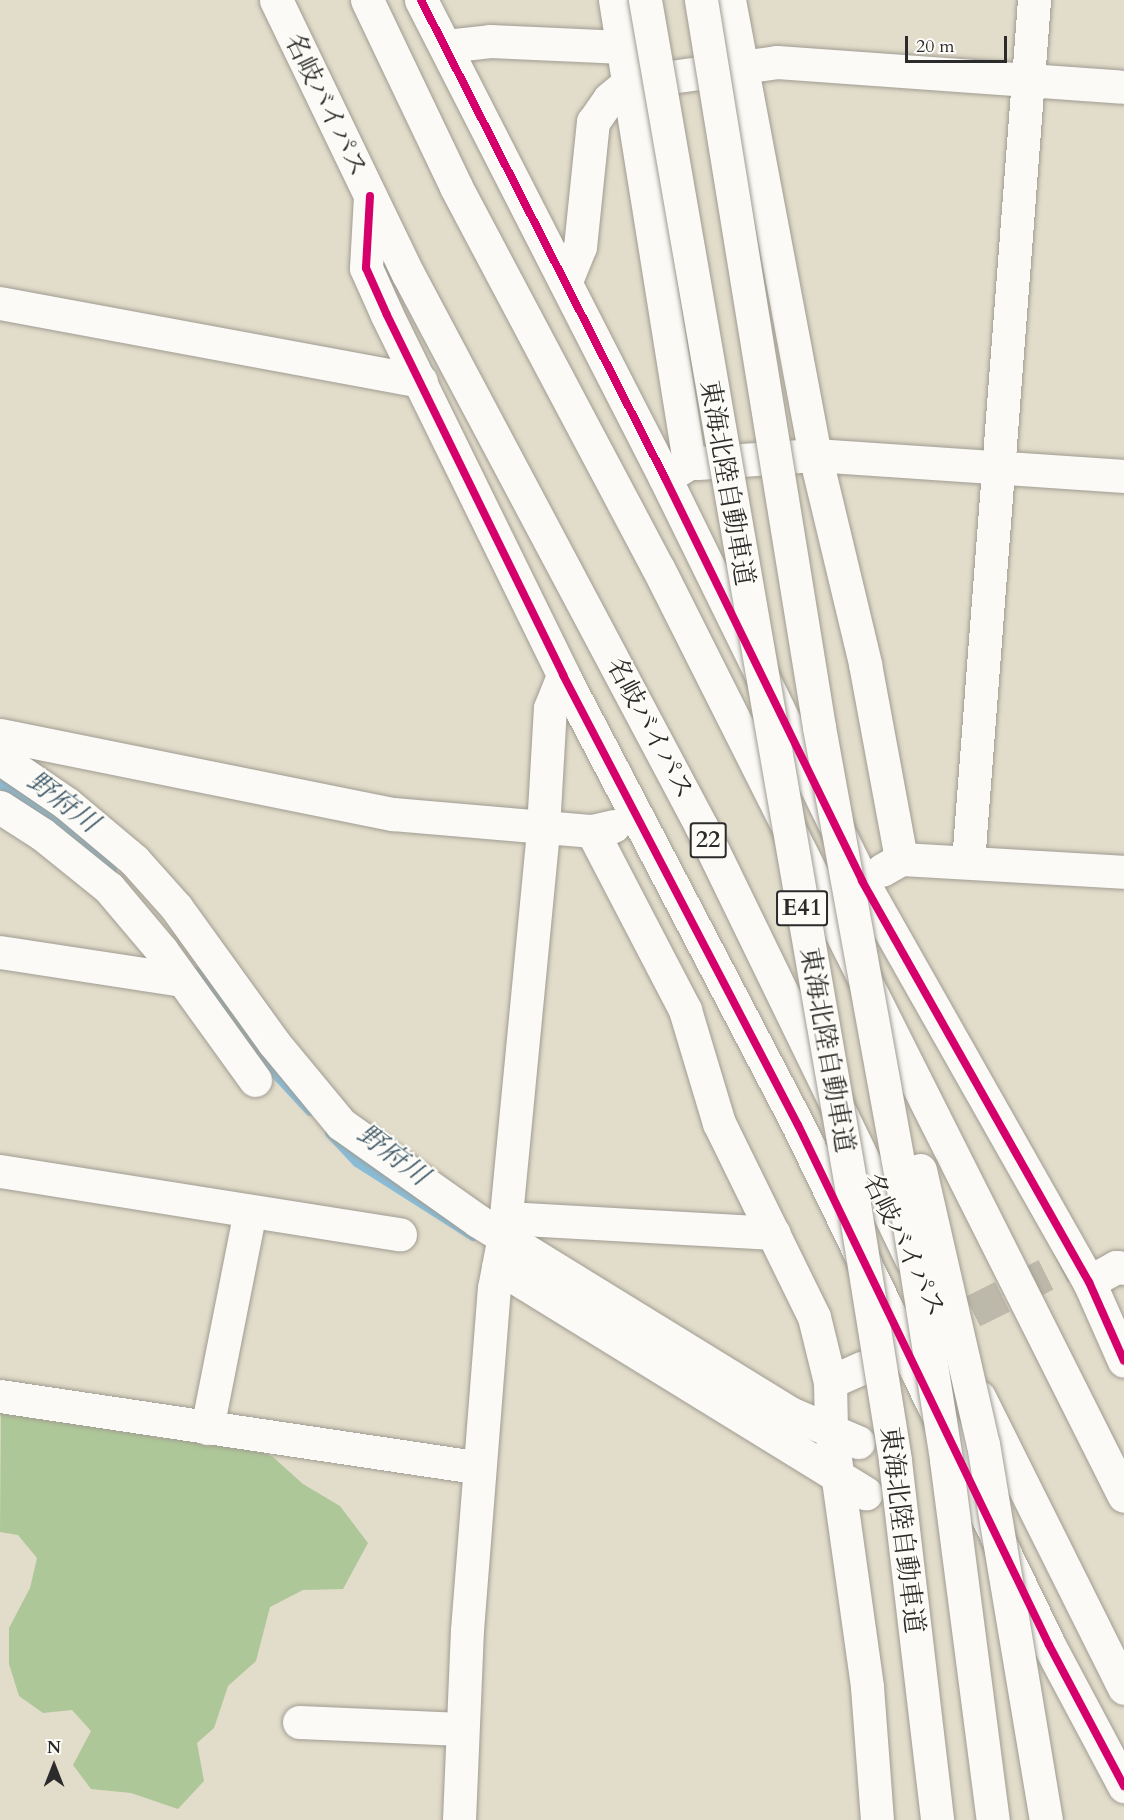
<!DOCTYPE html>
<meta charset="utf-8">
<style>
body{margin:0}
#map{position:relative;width:1124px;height:1820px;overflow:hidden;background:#e2dcca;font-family:Cardo,"Noto Serif JP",serif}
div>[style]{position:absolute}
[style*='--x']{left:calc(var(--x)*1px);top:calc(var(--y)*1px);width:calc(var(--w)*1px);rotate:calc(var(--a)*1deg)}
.forest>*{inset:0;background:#aec798}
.stream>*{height:10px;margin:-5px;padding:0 5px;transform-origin:5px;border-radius:5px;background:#8abcd7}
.minor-tunnel>*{height:33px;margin-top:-16.5px;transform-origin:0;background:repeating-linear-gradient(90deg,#bdb9aa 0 33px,transparent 0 49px)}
.roads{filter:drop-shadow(0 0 2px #a09c92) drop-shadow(0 0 2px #a09c92)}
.minor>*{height:33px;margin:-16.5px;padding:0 16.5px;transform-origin:16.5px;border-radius:16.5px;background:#fbfaf7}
.highway>*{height:33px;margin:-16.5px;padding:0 16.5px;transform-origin:16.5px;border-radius:16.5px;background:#fbfaf7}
.bridges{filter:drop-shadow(0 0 2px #a09c92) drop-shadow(0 0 2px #a09c92)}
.highway-bridge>*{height:33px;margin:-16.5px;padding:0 16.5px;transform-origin:16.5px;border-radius:16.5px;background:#fbfaf7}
.cycleway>*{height:8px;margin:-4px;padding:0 4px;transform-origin:4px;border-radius:4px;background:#d6006c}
span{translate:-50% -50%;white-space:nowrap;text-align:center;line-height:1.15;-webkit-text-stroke:4.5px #fdfcf7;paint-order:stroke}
.shield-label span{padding:2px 4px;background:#fdfcf7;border:2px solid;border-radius:4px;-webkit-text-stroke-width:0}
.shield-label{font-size:24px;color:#2b2b2b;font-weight:700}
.street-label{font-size:26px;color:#2b2b2b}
.water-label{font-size:27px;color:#3f5969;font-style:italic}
.north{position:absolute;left:24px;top:1736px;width:60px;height:60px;-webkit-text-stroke:4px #fdfcf7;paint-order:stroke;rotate:0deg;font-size:16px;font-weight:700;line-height:24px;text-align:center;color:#2b2b2b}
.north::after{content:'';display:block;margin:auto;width:21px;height:27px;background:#2b2b2b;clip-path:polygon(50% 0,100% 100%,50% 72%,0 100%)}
.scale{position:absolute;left:905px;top:36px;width:102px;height:27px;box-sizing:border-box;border:3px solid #2b2b2b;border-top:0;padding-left:8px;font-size:18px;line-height:21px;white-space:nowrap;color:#2b2b2b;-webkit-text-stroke:4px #fdfcf7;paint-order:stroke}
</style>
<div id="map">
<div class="forest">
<div style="clip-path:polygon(1px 1400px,35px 1419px,105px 1420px,157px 1438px,219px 1434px,273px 1457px,303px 1484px,340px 1506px,368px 1543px,343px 1589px,303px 1590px,270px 1607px,256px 1661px,228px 1686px,214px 1728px,197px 1743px,204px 1781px,178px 1809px,131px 1793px,91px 1789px,73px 1765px,91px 1731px,72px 1710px,43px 1713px,19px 1696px,9px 1664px,9px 1628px,30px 1588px,37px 1558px,18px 1535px,0 1532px)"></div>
</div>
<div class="stream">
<div style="--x:0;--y:783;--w:97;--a:35.3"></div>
<div style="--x:79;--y:839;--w:45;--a:43.2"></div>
<div style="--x:196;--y:972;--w:127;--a:52"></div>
<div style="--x:274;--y:1072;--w:53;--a:47.3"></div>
<div style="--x:330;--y:1133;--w:40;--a:47"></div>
<div style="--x:357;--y:1162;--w:138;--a:32.5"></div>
</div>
<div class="minor-tunnel">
<div style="--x:929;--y:1333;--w:150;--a:-26.6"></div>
</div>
<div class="roads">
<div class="minor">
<div style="--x:421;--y:0;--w:537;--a:62.96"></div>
<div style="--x:665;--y:478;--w:449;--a:63.9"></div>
<div style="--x:862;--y:881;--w:461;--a:60.5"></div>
<div style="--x:1089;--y:1282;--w:86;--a:66.1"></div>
<div style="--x:615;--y:0;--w:469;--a:80.9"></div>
<div style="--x:689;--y:463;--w:28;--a:148"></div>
<div style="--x:729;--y:0;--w:463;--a:79.3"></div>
<div style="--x:815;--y:455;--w:215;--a:76.5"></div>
<div style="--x:865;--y:664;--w:198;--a:79.5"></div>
<div style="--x:446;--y:46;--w:44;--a:-6.5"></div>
<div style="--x:490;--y:41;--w:133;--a:2.6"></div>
<div style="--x:370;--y:196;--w:72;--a:93.2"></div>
<div style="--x:366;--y:268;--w:51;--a:65.9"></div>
<div style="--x:387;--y:315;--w:401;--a:63.9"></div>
<div style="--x:563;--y:675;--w:508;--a:62.43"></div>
<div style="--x:798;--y:1125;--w:577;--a:64.23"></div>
<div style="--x:1049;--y:1645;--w:160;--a:62"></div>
<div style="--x:566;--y:281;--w:37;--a:-68"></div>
<div style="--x:580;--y:247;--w:126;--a:-84.1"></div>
<div style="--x:593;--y:122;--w:28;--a:-55"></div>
<div style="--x:609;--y:99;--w:25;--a:-40"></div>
<div style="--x:628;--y:83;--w:150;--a:-8"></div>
<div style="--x:777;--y:62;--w:348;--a:4.1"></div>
<div style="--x:0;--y:303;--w:428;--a:10.5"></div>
<div style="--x:698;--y:463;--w:117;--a:-3.9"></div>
<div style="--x:815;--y:455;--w:310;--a:3.9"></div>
<div style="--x:0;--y:735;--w:401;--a:11.4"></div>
<div style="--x:393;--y:814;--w:200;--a:4.9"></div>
<div style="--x:592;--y:831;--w:22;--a:-13"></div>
<div style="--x:0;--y:758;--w:80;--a:34.3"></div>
<div style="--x:66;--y:803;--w:89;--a:40"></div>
<div style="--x:134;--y:860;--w:63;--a:48.2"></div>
<div style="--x:176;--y:907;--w:168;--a:54.2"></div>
<div style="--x:274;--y:1043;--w:105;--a:50.4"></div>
<div style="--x:341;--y:1124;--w:168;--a:35.3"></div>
<div style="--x:478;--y:1221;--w:369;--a:31.6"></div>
<div style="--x:792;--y:1414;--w:72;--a:23"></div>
<div style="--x:0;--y:807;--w:50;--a:32.7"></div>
<div style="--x:42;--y:834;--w:86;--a:38.9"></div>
<div style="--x:109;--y:888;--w:82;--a:49.9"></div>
<div style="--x:162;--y:951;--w:159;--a:54.2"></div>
<div style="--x:592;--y:831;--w:202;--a:62.5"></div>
<div style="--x:685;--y:1010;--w:118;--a:73.3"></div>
<div style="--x:719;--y:1123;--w:216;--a:63.9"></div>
<div style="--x:814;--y:1317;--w:67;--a:76.2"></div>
<div style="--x:830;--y:1382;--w:48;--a:88.8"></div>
<div style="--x:831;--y:1430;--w:260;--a:82"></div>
<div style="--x:867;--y:1687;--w:133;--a:85.7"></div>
<div style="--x:968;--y:862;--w:865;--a:-85.62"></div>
<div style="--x:882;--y:870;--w:22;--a:-30"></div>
<div style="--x:901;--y:859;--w:223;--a:3.3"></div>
<div style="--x:0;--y:952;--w:184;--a:8.7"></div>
<div style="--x:0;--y:1171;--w:405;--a:9"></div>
<div style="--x:506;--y:1218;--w:268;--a:3.2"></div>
<div style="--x:498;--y:1267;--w:432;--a:31.6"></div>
<div style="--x:1089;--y:1282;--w:31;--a:-29"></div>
<div style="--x:1116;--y:1267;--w:8;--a:7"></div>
<div style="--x:830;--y:1382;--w:36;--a:-24"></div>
<div style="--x:0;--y:1396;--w:484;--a:8.5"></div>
<div style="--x:207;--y:1428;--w:221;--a:-78.8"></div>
<div style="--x:299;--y:1722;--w:163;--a:2.5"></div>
<div style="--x:459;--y:1820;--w:190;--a:-87.6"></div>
<div style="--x:467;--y:1630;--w:343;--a:-85.5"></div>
<div style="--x:494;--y:1288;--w:53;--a:-79.1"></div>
<div style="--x:504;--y:1236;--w:410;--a:-84.5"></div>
<div style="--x:543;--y:828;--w:120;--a:-86.7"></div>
<div style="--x:550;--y:708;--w:35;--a:-68"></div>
</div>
<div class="highway">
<div style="--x:276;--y:0;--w:304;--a:64.3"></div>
<div style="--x:408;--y:274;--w:625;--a:62.04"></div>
<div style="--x:701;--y:826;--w:481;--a:64.1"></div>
<div style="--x:367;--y:0;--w:207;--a:64.5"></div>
<div style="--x:456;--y:187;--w:431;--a:62.1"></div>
<div style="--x:658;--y:568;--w:1038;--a:63.34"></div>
<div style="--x:979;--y:1397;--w:325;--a:63.5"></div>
</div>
</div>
<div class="bridges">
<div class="highway-bridge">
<div style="--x:645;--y:0;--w:1222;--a:80.15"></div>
<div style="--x:854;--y:1204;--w:260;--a:80.9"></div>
<div style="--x:895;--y:1461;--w:361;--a:83.3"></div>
<div style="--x:701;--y:0;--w:737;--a:80.78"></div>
<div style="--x:819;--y:727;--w:481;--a:79.7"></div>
<div style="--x:905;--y:1200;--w:263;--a:81"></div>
<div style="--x:946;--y:1460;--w:363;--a:82.6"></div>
<div style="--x:920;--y:1170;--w:281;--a:77.1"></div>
<div style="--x:983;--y:1444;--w:381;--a:80.5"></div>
</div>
</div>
<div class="cycleway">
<div style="--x:421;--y:0;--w:537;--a:62.96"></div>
<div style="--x:665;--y:478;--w:449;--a:63.9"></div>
<div style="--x:862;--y:881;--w:461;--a:60.5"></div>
<div style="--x:1089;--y:1282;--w:86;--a:66.1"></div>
<div style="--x:370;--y:196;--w:72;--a:93.2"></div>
<div style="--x:366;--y:268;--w:51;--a:65.9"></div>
<div style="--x:387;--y:315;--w:401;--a:63.9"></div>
<div style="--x:563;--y:675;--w:508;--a:62.43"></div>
<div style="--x:798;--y:1125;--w:577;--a:64.23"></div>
<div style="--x:1049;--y:1645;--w:160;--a:62"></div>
</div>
<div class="shield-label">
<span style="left:708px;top:840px">22</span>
<span style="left:802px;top:908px">E41</span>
</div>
<div class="street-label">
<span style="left:326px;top:105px;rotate:64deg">名岐バイパス</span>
<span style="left:727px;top:483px;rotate:80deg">東海北陸自動車道</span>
<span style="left:650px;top:728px;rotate:62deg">名岐バイパス</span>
<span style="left:827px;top:1050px;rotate:80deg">東海北陸自動車道</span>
<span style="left:904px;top:1245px;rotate:64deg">名岐バイパス</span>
<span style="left:902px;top:1530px;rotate:83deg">東海北陸自動車道</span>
</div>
<div class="water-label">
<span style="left:63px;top:802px;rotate:37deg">野府川</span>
<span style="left:393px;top:1155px;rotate:37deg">野府川</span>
</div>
<div class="north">N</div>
<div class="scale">20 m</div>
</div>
